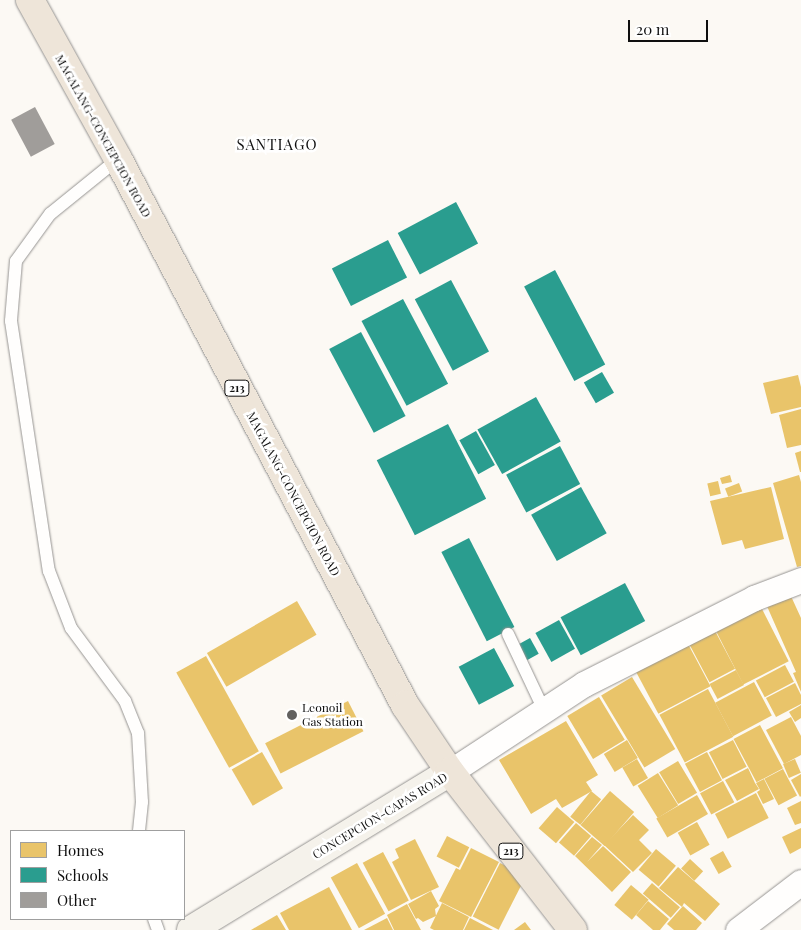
<!DOCTYPE html>
<style>
body{margin:0}
#map{position:relative;width:801px;height:930px;overflow:hidden;background:#fcf9f4;font-family:"Playfair Display",serif}
div>[style]{position:absolute}
[style*='--x']{left:calc(var(--x)*1px);top:calc(var(--y)*1px);width:calc(var(--w)*1px);rotate:calc(var(--a)*1deg)}
.homes>*{inset:0;background:#e9c46a;transform-origin:0 0}
.schools>*{inset:0;background:#2a9d8f;transform-origin:0 0}
.building>*{inset:0;background:#a09d9a;transform-origin:0 0}
.roads{filter:drop-shadow(0 0 1px #969492) drop-shadow(0 0 1px #969492)}
.lane>*{height:12px;margin:-6px;padding:0 6px;transform-origin:6px;border-radius:6px;background:#fffefd}
.street>*{height:25px;margin:-12.5px;padding:0 12.5px;transform-origin:12.5px;border-radius:12.5px;background:#fffefd}
.secondary>*{height:28px;margin:-14px;padding:0 14px;transform-origin:14px;border-radius:14px;background:#f5f2eb}
.primary>*{height:28px;margin:-14px;padding:0 14px;transform-origin:14px;border-radius:14px;background:#eee5d9}
.dots>*{width:14px;height:14px;translate:-50% -50%;box-sizing:border-box;border:2px solid #fff;border-radius:50%}
span{translate:-50% -50%;white-space:nowrap;text-align:center;line-height:1.15;-webkit-text-stroke:5px #fff;paint-order:stroke}
.shield-label span{padding:1px 4px;background:#fff;border:1px solid;border-radius:4px;-webkit-text-stroke-width:0}
.shield-label{font-size:11px;color:#0f0f0f;font-weight:700}
.street-label{font-size:12px;color:#0f0f0f}
.poi-label{font-size:12px;color:#0f0f0f}
.left{translate:0 -50%;text-align:left}
.quarter-label{font-size:15px;color:#0f0f0f;letter-spacing:1px}
.legend{position:absolute;left:10px;top:830px;width:175px;height:90px;box-sizing:border-box;background:#fff;border:1px solid #9f9f9f;margin:0;padding:6px 9px;list-style:none;font-size:15px;color:#0f0f0f}
.legend li{display:flex;align-items:center;gap:10px;height:25px}
.legend b{width:25px;border:1px solid #9f9f9f}
.scale{position:absolute;left:628px;top:20px;width:80px;height:22px;box-sizing:border-box;border:2px solid #0f0f0f;border-top:0;padding-left:6px;font-size:15px;line-height:18px;white-space:nowrap;color:#0f0f0f;-webkit-text-stroke:4px #fff;paint-order:stroke}
</style>
<div id="map">
<div class="homes">
<div style="clip-path:polygon(798px 375px,801px 387px,801px 407px,771px 414px,763px 383px)"></div>
<div style="clip-path:polygon(801px 409px,801px 445px,787px 448px,779px 415px)"></div>
<div style="clip-path:polygon(801px 451px,801px 472px,800px 472px,795px 453px)"></div>
<div style="clip-path:polygon(730px 475px,732px 482px,722px 484px,720px 478px)"></div>
<div style="clip-path:polygon(799px 475px,801px 482px,801px 566px,797px 567px,773px 483px)"></div>
<div style="left:718px;top:481px;width:13px;height:11px;rotate:77deg"></div>
<div style="left:739px;top:483px;width:9px;height:15px;rotate:69deg"></div>
<div style="clip-path:polygon(771px 487px,784px 539px,745px 549px,742px 540px,722px 545px,710px 501px)"></div>
<div style="clip-path:polygon(790px 594px,801px 618px,801px 692px,793px 673px,796px 672px,766px 604px)"></div>
<div style="left:297px;top:601px;width:39px;height:104px;rotate:60deg"></div>
<div style="left:761px;top:607px;width:61px;height:51px;rotate:63deg"></div>
<div style="left:714px;top:629px;width:45px;height:29px;rotate:62deg"></div>
<div style="left:687px;top:642px;width:50px;height:59px;rotate:62deg"></div>
<div style="left:206px;top:656px;width:109px;height:34px;rotate:61deg"></div>
<div style="left:785px;top:665px;width:19px;height:33px;rotate:62deg"></div>
<div style="left:736px;top:670px;width:17px;height:30px;rotate:62deg"></div>
<div style="left:632px;top:677px;width:84px;height:36px;rotate:59deg"></div>
<div style="left:754px;top:682px;width:38px;height:44px;rotate:62deg"></div>
<div style="clip-path:polygon(795px 683px,801px 695px,801px 704px,776px 717px,766px 698px)"></div>
<div style="left:708px;top:689px;width:54px;height:55px;rotate:62deg"></div>
<div style="left:599px;top:697px;width:50px;height:37px;rotate:59deg"></div>
<div style="left:348px;top:701px;width:34px;height:93px;rotate:63deg"></div>
<div style="clip-path:polygon(801px 705px,801px 718px,795px 722px,789px 712px)"></div>
<div style="clip-path:polygon(791px 717px,801px 736px,801px 755px,784px 764px,766px 730px)"></div>
<div style="clip-path:polygon(566px 721px,598px 775px,586px 782px,592px 791px,562px 808px,556px 799px,531px 814px,499px 760px)"></div>
<div style="left:760px;top:725px;width:49px;height:30px;rotate:62deg"></div>
<div style="left:627px;top:740px;width:21px;height:27px;rotate:59deg"></div>
<div style="left:733px;top:740px;width:30px;height:27px;rotate:63deg"></div>
<div style="left:262px;top:752px;width:42px;height:35px;rotate:60deg"></div>
<div style="left:707px;top:752px;width:32px;height:25px;rotate:62deg"></div>
<div style="left:637px;top:759px;width:22px;height:17px;rotate:60deg"></div>
<div style="left:795px;top:759px;width:15px;height:13px;rotate:67deg"></div>
<div style="left:678px;top:761px;width:37px;height:22px;rotate:59deg"></div>
<div style="clip-path:polygon(748px 768px,755px 783px,752px 785px,755px 783px,759px 789px,737px 801px,725px 780px)"></div>
<div style="left:783px;top:769px;width:30px;height:21px;rotate:62deg"></div>
<div style="left:658px;top:773px;width:38px;height:24px;rotate:58deg"></div>
<div style="clip-path:polygon(801px 774px,801px 796px,800px 797px,791px 780px)"></div>
<div style="clip-path:polygon(764px 779px,774px 799px,763px 804px,757px 792px,760px 790px,756px 783px)"></div>
<div style="left:723px;top:781px;width:24px;height:26px;rotate:62deg"></div>
<div style="left:591px;top:791px;width:13px;height:33px;rotate:39deg"></div>
<div style="left:610px;top:791px;width:32px;height:45px;rotate:41deg"></div>
<div style="left:756px;top:793px;width:28px;height:46px;rotate:63deg"></div>
<div style="left:697px;top:795px;width:22px;height:47px;rotate:60deg"></div>
<div style="clip-path:polygon(801px 801px,801px 823px,795px 825px,787px 808px)"></div>
<div style="left:557px;top:807px;width:23px;height:28px;rotate:41deg"></div>
<div style="clip-path:polygon(633px 815px,649px 830px,639px 840px,652px 853px,633px 872px,604px 845px)"></div>
<div style="left:697px;top:822px;width:26px;height:22px;rotate:61deg"></div>
<div style="left:576px;top:823px;width:20px;height:26px;rotate:41deg"></div>
<div style="clip-path:polygon(801px 828px,801px 848px,790px 854px,782px 837px)"></div>
<div style="left:447px;top:836px;width:25px;height:23px;rotate:27deg"></div>
<div style="clip-path:polygon(592px 837px,602px 845px,587px 862px,603px 846px,631px 872px,612px 892px,575px 856px)"></div>
<div style="clip-path:polygon(415px 839px,439px 887px,411px 900px,392px 862px,399px 858px,395px 849px)"></div>
<div style="clip-path:polygon(471px 848px,499px 862px,471px 917px,439px 901px,456px 868px,460px 870px)"></div>
<div style="left:656px;top:849px;width:26px;height:27px;rotate:40deg"></div>
<div style="left:723px;top:851px;width:18px;height:15px;rotate:61deg"></div>
<div style="left:383px;top:852px;width:55px;height:23px;rotate:62deg"></div>
<div style="left:690px;top:859px;width:18px;height:13px;rotate:43deg"></div>
<div style="left:357px;top:863px;width:58px;height:30px;rotate:61deg"></div>
<div style="left:500px;top:863px;width:29px;height:60px;rotate:27deg"></div>
<div style="clip-path:polygon(678px 867px,700px 886px,691px 897px,700px 886px,720px 904px,705px 921px,684px 903px,682px 907px,659px 888px)"></div>
<div style="left:652px;top:883px;width:37px;height:14px;rotate:41deg"></div>
<div style="left:631px;top:885px;width:23px;height:26px;rotate:40deg"></div>
<div style="clip-path:polygon(329px 887px,352px 930px,289px 930px,280px 913px)"></div>
<div style="clip-path:polygon(431px 891px,439px 906px,435px 909px,436px 916px,423px 922px,418px 918px,416px 919px,408px 904px)"></div>
<div style="clip-path:polygon(648px 901px,669px 919px,660px 930px,653px 930px,636px 915px)"></div>
<div style="clip-path:polygon(442px 903px,469px 917px,463px 930px,434px 930px,430px 928px)"></div>
<div style="clip-path:polygon(407px 904px,421px 930px,394px 930px,387px 915px)"></div>
<div style="clip-path:polygon(683px 906px,702px 923px,696px 930px,674px 930px,667px 924px)"></div>
<div style="clip-path:polygon(277px 915px,286px 930px,251px 930px)"></div>
<div style="clip-path:polygon(387px 918px,393px 930px,364px 930px)"></div>
<div style="clip-path:polygon(470px 918px,493px 930px,464px 930px)"></div>
<div style="clip-path:polygon(525px 922px,531px 930px,514px 930px)"></div>
</div>
<div class="schools">
<div style="left:456px;top:202px;width:47px;height:66px;rotate:62deg"></div>
<div style="left:388px;top:240px;width:42px;height:63px;rotate:63deg"></div>
<div style="left:555px;top:270px;width:107px;height:35px;rotate:62deg"></div>
<div style="left:451px;top:280px;width:81px;height:41px;rotate:62deg"></div>
<div style="left:403px;top:299px;width:96px;height:47px;rotate:62deg"></div>
<div style="left:361px;top:332px;width:95px;height:36px;rotate:62deg"></div>
<div style="left:602px;top:372px;width:24px;height:21px;rotate:60deg"></div>
<div style="left:536px;top:397px;width:51px;height:67px;rotate:61deg"></div>
<div style="left:448px;top:424px;width:84px;height:80px;rotate:63deg"></div>
<div style="left:476px;top:431px;width:39px;height:19px;rotate:61deg"></div>
<div style="left:560px;top:446px;width:43px;height:61px;rotate:62deg"></div>
<div style="left:581px;top:487px;width:53px;height:57px;rotate:61deg"></div>
<div style="left:469px;top:538px;width:100px;height:31px;rotate:63deg"></div>
<div style="left:625px;top:583px;width:43px;height:73px;rotate:62deg"></div>
<div style="left:559px;top:620px;width:33px;height:27px;rotate:61deg"></div>
<div style="left:530px;top:638px;width:18px;height:14px;rotate:61deg"></div>
<div style="left:494px;top:648px;width:43px;height:40px;rotate:62deg"></div>
</div>
<div class="building">
<div style="left:35px;top:107px;width:42px;height:27px;rotate:62deg"></div>
</div>
<div class="roads">
<div class="lane">
<div style="--x:118;--y:159;--w:87;--a:141"></div>
<div style="--x:50;--y:214;--w:58;--a:125.9"></div>
<div style="--x:16;--y:261;--w:60;--a:94.8"></div>
<div style="--x:11;--y:321;--w:253;--a:81.4"></div>
<div style="--x:49;--y:571;--w:61;--a:68.9"></div>
<div style="--x:71;--y:628;--w:91;--a:53.5"></div>
<div style="--x:125;--y:701;--w:35;--a:68"></div>
<div style="--x:138;--y:733;--w:69;--a:86.7"></div>
<div style="--x:142;--y:802;--w:29;--a:96"></div>
<div style="--x:508;--y:634;--w:84;--a:64.7"></div>
<div style="--x:154;--y:919;--w:12;--a:70"></div>
</div>
<div class="street">
<div style="--x:450;--y:772;--w:160;--a:-33.3"></div>
<div style="--x:584;--y:684;--w:191;--a:-26.8"></div>
<div style="--x:754;--y:598;--w:50;--a:-21"></div>
<div style="--x:738;--y:930;--w:79;--a:-37.3"></div>
</div>
<div class="secondary">
<div style="--x:191;--y:930;--w:303;--a:-31.4"></div>
</div>
<div class="primary">
<div style="--x:30;--y:0;--w:182;--a:61"></div>
<div style="--x:118;--y:159;--w:617;--a:62.27"></div>
<div style="--x:405;--y:705;--w:81;--a:56.1"></div>
<div style="--x:450;--y:772;--w:200;--a:52.1"></div>
</div>
</div>
<div class="dots">
<div style="left:292px;top:715px;background:#62615f"></div>
</div>
<div class="shield-label">
<span style="left:237px;top:388px">213</span>
<span style="left:511px;top:851px">213</span>
</div>
<div class="street-label">
<span style="left:103px;top:136px;rotate:61deg">MAGALANG-CONCEPCION ROAD</span>
<span style="left:293px;top:494px;rotate:62deg">MAGALANG-CONCEPCION ROAD</span>
<span style="left:380px;top:816px;rotate:-31deg">CONCEPCION-CAPAS ROAD</span>
</div>
<div class="poi-label">
<span class="left" style="left:302px;top:715px">Leonoil<br>Gas Station</span>
</div>
<div class="quarter-label">
<span style="left:277px;top:145px">SANTIAGO</span>
</div>
<ul class="legend">
<li><b style="height:14px;background:#e9c46a"></b>Homes</li>
<li><b style="height:14px;background:#2a9d8f"></b>Schools</li>
<li><b style="height:14px;background:#a09d9a"></b>Other</li>
</ul>
<div class="scale">20 m</div>
</div>
